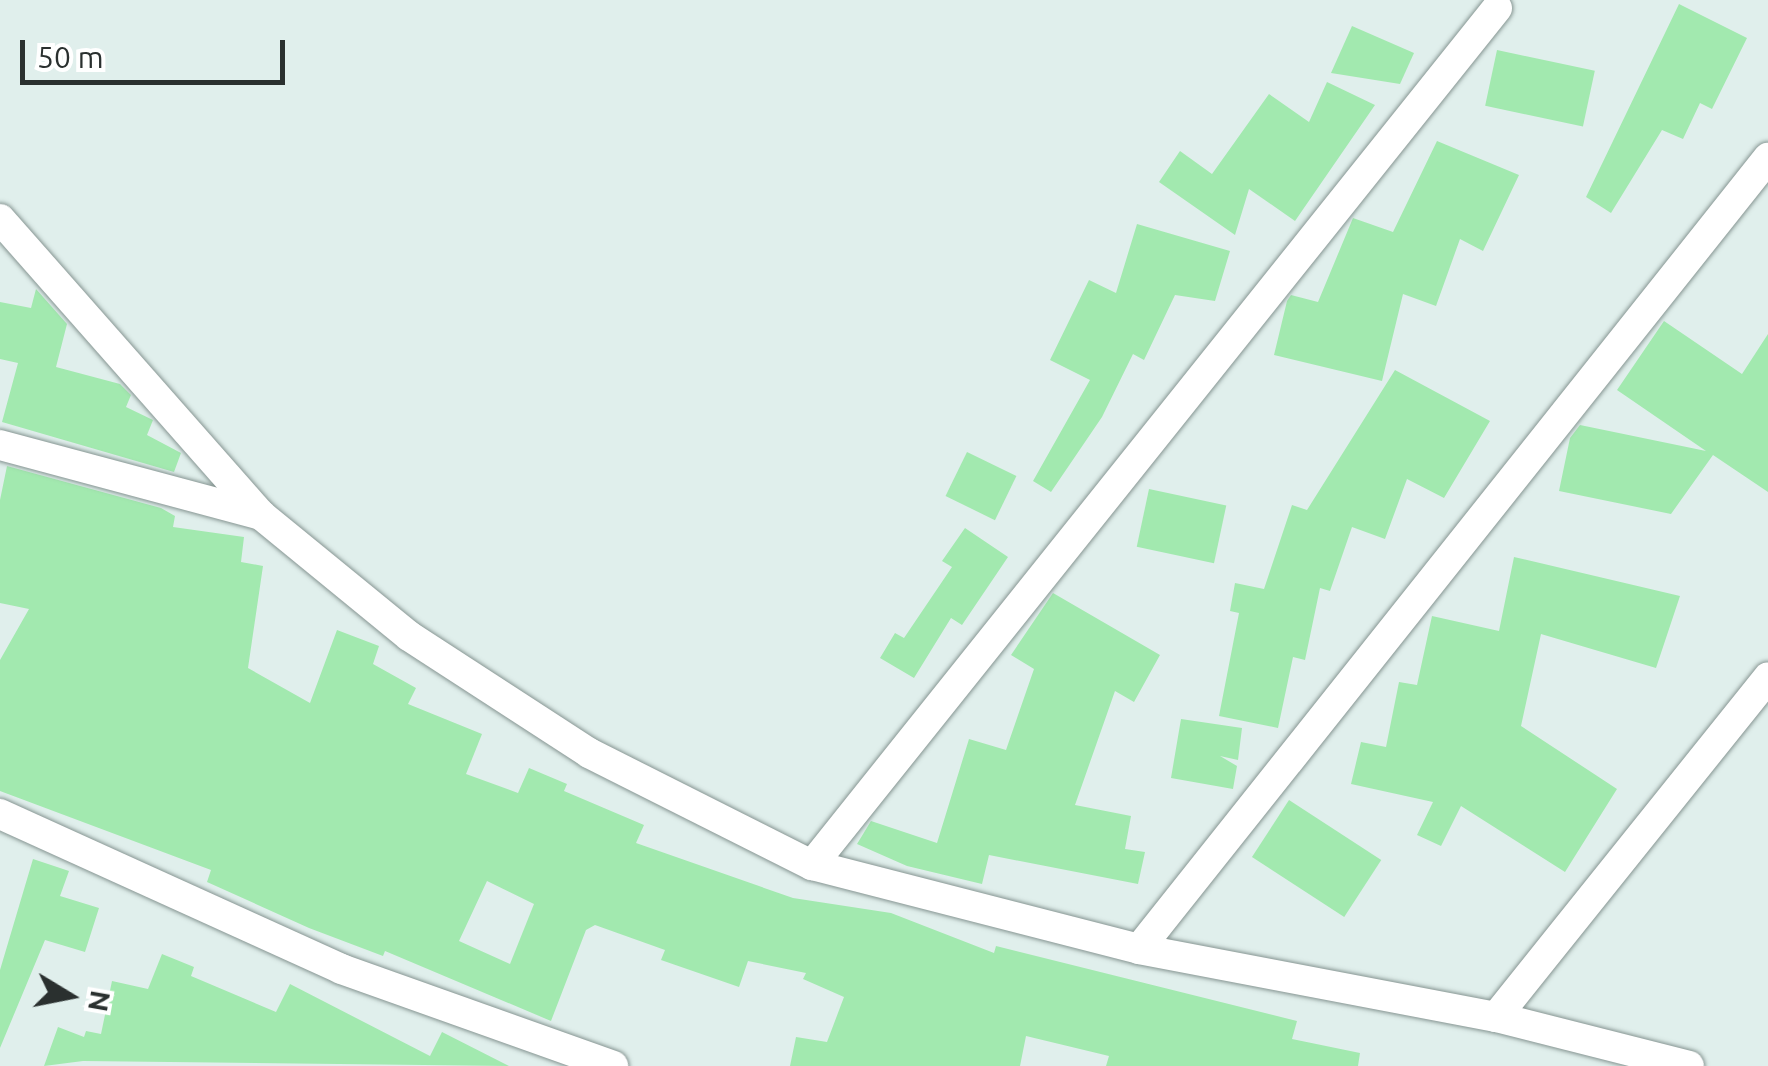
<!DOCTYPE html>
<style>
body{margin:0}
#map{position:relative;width:1768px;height:1066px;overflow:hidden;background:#e0efec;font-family:Ubuntu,sans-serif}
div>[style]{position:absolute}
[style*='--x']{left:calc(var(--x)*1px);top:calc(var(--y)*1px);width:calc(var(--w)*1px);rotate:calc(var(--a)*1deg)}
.building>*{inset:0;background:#a2e9af;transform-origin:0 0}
.roads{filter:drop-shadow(0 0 2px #869592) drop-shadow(0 0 2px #869592)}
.street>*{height:30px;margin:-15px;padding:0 15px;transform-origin:15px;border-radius:15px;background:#fff}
span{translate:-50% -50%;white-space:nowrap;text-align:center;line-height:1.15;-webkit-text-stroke:8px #fff;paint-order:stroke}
.north{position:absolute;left:20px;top:946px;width:100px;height:100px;-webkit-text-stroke:8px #fff;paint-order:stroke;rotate:100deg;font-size:28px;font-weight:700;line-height:40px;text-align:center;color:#2a302f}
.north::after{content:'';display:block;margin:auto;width:35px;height:45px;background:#2a302f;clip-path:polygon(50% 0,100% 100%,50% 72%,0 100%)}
.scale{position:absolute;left:20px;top:40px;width:265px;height:45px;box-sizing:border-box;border:5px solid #2a302f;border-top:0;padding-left:12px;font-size:30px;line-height:35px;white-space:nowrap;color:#2a302f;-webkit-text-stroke:8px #fff;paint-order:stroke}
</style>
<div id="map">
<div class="building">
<div style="clip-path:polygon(1679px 4px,1747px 38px,1712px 109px,1700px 103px,1683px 139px,1662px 130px,1611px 213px,1586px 197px)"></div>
<div style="clip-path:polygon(1352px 26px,1414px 53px,1400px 84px,1331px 73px)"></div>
<div style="left:1497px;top:50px;width:100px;height:57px;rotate:12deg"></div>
<div style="clip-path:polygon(1327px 82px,1375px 105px,1295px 221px,1249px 189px,1235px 235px,1159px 182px,1180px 151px,1212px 174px,1269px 94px,1309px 122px)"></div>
<div style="clip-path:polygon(1437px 141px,1519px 175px,1483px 251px,1460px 239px,1436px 306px,1403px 294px,1382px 381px,1274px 355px,1287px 301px,1291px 295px,1318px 302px,1353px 218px,1393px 232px)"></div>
<div style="clip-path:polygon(1137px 224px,1230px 251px,1215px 301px,1175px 295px,1144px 360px,1133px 354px,1102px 417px,1051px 492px,1033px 481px,1090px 380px,1050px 360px,1089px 280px,1116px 293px)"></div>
<div style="clip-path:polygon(36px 289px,67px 324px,56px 367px,120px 384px,131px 395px,126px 407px,153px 420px,147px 435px,181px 453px,174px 472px,2px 422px,18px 363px,0 359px,0 302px,31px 308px)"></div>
<div style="clip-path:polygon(1664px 321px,1742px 374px,1768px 334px,1768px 492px,1713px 455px,1671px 514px,1559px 491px,1570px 438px,1580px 425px,1706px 451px,1617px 390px)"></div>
<div style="clip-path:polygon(1395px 370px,1490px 421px,1444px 498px,1407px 479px,1385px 539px,1352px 527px,1330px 591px,1320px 588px,1305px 660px,1293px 657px,1278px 728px,1219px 716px,1239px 613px,1230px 611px,1235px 583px,1264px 589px,1292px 505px,1307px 510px)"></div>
<div style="left:967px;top:452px;width:55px;height:49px;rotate:26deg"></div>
<div style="clip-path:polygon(evenodd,7px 466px,161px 508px,175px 516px,173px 527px,244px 537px,241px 562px,263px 566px,248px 668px,310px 703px,337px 630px,379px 646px,373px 664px,416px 688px,408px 704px,482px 734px,466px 774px,518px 793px,529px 768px,567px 784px,564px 791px,644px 825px,636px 843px,793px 898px,891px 913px,994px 953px,996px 946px,1297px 1021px,1292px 1039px,1360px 1053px,1358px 1066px,1106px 1066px,1109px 1056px,1026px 1036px,1020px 1066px,790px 1066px,796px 1037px,827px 1042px,844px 997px,803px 979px,806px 973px,748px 961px,739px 987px,661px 960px,665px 950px,595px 925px,586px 930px,551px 1021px,385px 951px,383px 956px,309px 928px,207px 882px,211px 870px,0 791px,0 660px,29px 609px,0 603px,0 500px,7px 466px,487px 881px,534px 904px,510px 964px,459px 941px,487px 881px)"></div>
<div style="left:1149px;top:489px;width:79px;height:59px;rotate:12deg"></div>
<div style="clip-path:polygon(965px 528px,1008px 557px,962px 625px,951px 618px,914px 678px,880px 658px,895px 633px,904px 638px,952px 567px,942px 561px)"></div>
<div style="clip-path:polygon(1514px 557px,1680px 596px,1656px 668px,1541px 634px,1521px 726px,1617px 789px,1565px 872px,1461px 806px,1441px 846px,1417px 835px,1433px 802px,1351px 784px,1361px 742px,1386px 747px,1399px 682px,1417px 685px,1432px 616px,1499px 631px)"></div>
<div style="clip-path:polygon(1053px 593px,1160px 655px,1134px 702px,1115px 691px,1075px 805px,1131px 816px,1125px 849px,1145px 852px,1138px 884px,989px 855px,982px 884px,907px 866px,857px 844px,871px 821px,937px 843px,969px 739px,1006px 750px,1034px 669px,1011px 655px)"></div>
<div style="clip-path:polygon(1181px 719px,1242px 728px,1238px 760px,1220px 756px,1237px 766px,1233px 789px,1171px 778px)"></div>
<div style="left:1289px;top:800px;width:110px;height:68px;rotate:33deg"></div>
<div style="clip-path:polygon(33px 859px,69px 871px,60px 896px,99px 908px,85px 952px,45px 940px,0 1048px,0 970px)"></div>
<div style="clip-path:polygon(162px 954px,194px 967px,191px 976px,276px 1012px,290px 984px,430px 1056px,442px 1032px,509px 1066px,83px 1061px,44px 1066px,58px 1027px,84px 1037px,86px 1031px,101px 1034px,112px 981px,148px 989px)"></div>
</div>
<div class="roads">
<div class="street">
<div style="--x:0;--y:219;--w:395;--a:48.6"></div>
<div style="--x:261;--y:515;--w:191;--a:39.3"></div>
<div style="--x:409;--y:636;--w:215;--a:33"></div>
<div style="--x:589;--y:753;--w:250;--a:26.7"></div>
<div style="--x:812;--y:865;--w:338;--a:14.4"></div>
<div style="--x:1139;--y:949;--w:363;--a:10.8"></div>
<div style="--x:1496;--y:1017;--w:199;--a:14.2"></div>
<div style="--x:0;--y:445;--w:270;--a:15"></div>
<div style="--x:0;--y:814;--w:375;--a:24.4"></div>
<div style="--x:341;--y:969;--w:289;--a:19.6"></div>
<div style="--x:812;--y:865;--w:1097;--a:-51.36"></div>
<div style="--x:1139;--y:949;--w:1011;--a:-51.51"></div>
<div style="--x:1496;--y:1017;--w:435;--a:-51.3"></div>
</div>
</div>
<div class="north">N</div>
<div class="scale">50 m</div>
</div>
